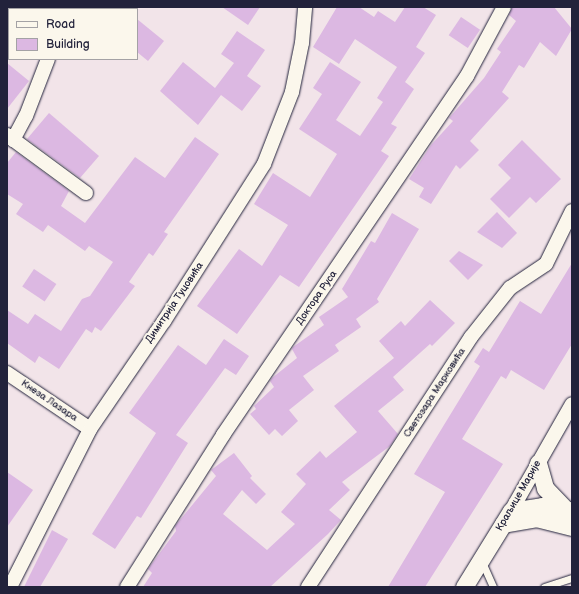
<!DOCTYPE html>
<meta charset="utf-8">
<style>
body{margin:0}
#map{position:relative;width:579px;height:594px;overflow:hidden;background:#f2e4e9;font-family:"Balsamiq Sans",sans-serif}
div>[style]{position:absolute}
[style*='--x']{left:calc(var(--x)*1px);top:calc(var(--y)*1px);width:calc(var(--w)*1px);rotate:calc(var(--a)*1deg)}
.building>*{inset:0;background:#dcb8e2;transform-origin:0 0}
.roads{filter:drop-shadow(0 0 1px #22223b) drop-shadow(0 0 1px #22223b)}
.service>*{height:7px;margin:-3.5px;padding:0 3.5px;transform-origin:3.5px;border-radius:3.5px;background:#fbf7ec}
.minor>*{height:14px;margin:-7px;padding:0 7px;transform-origin:7px;border-radius:7px;background:#fbf7ec}
.tertiary>*{height:17px;margin:-8.5px;padding:0 8.5px;transform-origin:8.5px;border-radius:8.5px;background:#fbf7ec}
span{translate:-50% -50%;white-space:nowrap;text-align:center;line-height:1.15;-webkit-text-stroke:4px #fbf7ec;paint-order:stroke}
.street-label{font-size:10px;color:#22223b}
.frame{position:absolute;inset:0;border:8px solid #22223b;pointer-events:none}
.legend{position:absolute;left:8px;top:8px;width:130px;height:52px;box-sizing:border-box;background:#fbf7ec;border:1px solid #a4a2a5;margin:0;padding:5px 7px;list-style:none;font-size:12px;color:#22223b}
.legend li{display:flex;align-items:center;gap:8px;height:20px}
.legend b{width:20px;border:1px solid #a4a2a5}
</style>
<div id="map">
<div class="building">
<div style="clip-path:polygon(222px 7px,260px 7px,248px 25px)"></div>
<div style="clip-path:polygon(337px 7px,359px 7px,374px 17px,378px 11px,395px 22px,405px 7px,423px 7px,436px 15px,416px 47px,425px 53px,405px 82px,414px 89px,391px 124px,397px 127px,381px 151px,389px 156px,299px 287px,280px 275px,237px 334px,197px 306px,239px 249px,262px 266px,288px 225px,254px 204px,273px 173px,310px 197px,337px 154px,299px 129px,322px 94px,313px 88px,330px 62px,361px 82px,336px 120px,360px 136px,383px 102px,377px 98px,397px 67px,355px 39px,339px 64px,313px 47px)"></div>
<div style="clip-path:polygon(512px 7px,554px 7px,572px 29px,556px 56px,540px 42px,524px 68px,519px 65px,502px 92px,509px 98px,470px 141px,479px 150px,460px 169px,456px 165px,431px 204px,419px 197px,424px 188px,409px 179px,431px 145px,453px 121px,449px 118px,484px 78px,501px 52px,497px 49px,516px 21px,509px 15px)"></div>
<div style="left:461px;top:17px;width:23px;height:22px;rotate:34deg"></div>
<div style="clip-path:polygon(137px 19px,164px 41px,148px 61px,137px 52px)"></div>
<div style="clip-path:polygon(237px 31px,265px 50px,247px 76px,261px 86px,242px 111px,221px 95px,198px 125px,160px 91px,183px 62px,215px 88px,234px 63px,221px 54px)"></div>
<div style="clip-path:polygon(7px 63px,29px 81px,7px 109px)"></div>
<div style="clip-path:polygon(49px 113px,99px 156px,80px 178px,27px 139px)"></div>
<div style="clip-path:polygon(195px 137px,219px 154px,164px 232px,168px 234px,153px 256px,149px 253px,129px 282px,135px 286px,101px 331px,95px 327px,92px 333px,86px 329px,59px 369px,39px 356px,35px 363px,7px 343px,7px 310px,28px 324px,35px 314px,61px 331px,82px 299px,90px 296px,113px 262px,89px 246px,85px 251px,48px 225px,43px 232px,16px 214px,23px 204px,7px 194px,7px 163px,16px 152px,69px 191px,61px 206px,85px 223px,135px 157px,165px 178px)"></div>
<div style="clip-path:polygon(522px 140px,561px 179px,536px 203px,530px 197px,509px 218px,490px 199px,511px 178px,498px 165px)"></div>
<div style="clip-path:polygon(497px 212px,517px 233px,502px 248px,477px 232px)"></div>
<div style="clip-path:polygon(392px 213px,419px 229px,377px 299px,379px 302px,356px 319px,361px 327px,335px 345px,339px 351px,303px 376px,314px 390px,289px 410px,298px 421px,282px 436px,275px 429px,269px 435px,250px 414px,256px 409px,254px 406px,274px 387px,270px 381px,272px 378px,297px 358px,292px 349px,293px 347px,324px 325px,319px 317px,348px 297px,342px 289px,371px 241px,375px 243px)"></div>
<div style="clip-path:polygon(459px 251px,483px 265px,468px 280px,449px 261px)"></div>
<div style="clip-path:polygon(572px 263px,572px 344px,544px 390px,511px 370px,506px 379px,501px 376px,462px 439px,503px 464px,425px 587px,388px 587px,445px 492px,414px 474px,480px 366px,474px 362px,483px 348px,489px 352px,520px 301px,541px 314px)"></div>
<div style="left:34px;top:269px;width:27px;height:21px;rotate:34deg"></div>
<div style="clip-path:polygon(430px 300px,455px 323px,432px 346px,430px 344px,393px 377px,404px 390px,378px 411px,398px 434px,390px 446px,342px 482px,350px 490px,329px 510px,341px 520px,328px 534px,270px 587px,143px 587px,152px 573px,148px 569px,176px 531px,175px 526px,216px 476px,211px 470px,234px 453px,252px 476px,250px 478px,266px 494px,256px 504px,242px 490px,223px 514px,267px 550px,295px 524px,281px 512px,306px 484px,296px 474px,320px 451px,326px 458px,357px 432px,334px 406px,394px 358px,379px 341px,401px 321px,405px 326px)"></div>
<div style="clip-path:polygon(224px 339px,249px 356px,236px 375px,225px 368px,176px 435px,188px 443px,141px 518px,137px 516px,115px 549px,92px 534px,156px 433px,129px 413px,178px 345px,206px 365px)"></div>
<div style="clip-path:polygon(7px 472px,33px 490px,7px 527px)"></div>
<div style="clip-path:polygon(52px 530px,68px 539px,40px 587px,24px 587px)"></div>
</div>
<div class="roads">
<div class="service">
<div style="--x:482;--y:562;--w:27;--a:66"></div>
<div style="--x:544;--y:587;--w:29;--a:-18"></div>
</div>
<div class="minor">
<div style="--x:67;--y:9;--w:2;--a:-63"></div>
<div style="--x:7;--y:135;--w:98;--a:36.3"></div>
<div style="--x:13;--y:140;--w:27;--a:-62"></div>
<div style="--x:26;--y:116;--w:61;--a:-68.9"></div>
<div style="--x:7;--y:373;--w:100;--a:34"></div>
<div style="--x:511;--y:511;--w:123;--a:-60.3"></div>
<div style="--x:10;--y:587;--w:177;--a:-63.1"></div>
<div style="--x:90;--y:429;--w:131;--a:-55.6"></div>
<div style="--x:164;--y:321;--w:186;--a:-57.5"></div>
<div style="--x:264;--y:164;--w:77;--a:-68.7"></div>
<div style="--x:292;--y:92;--w:50;--a:-78.5"></div>
<div style="--x:302;--y:43;--w:36;--a:-85"></div>
<div style="--x:127;--y:587;--w:180;--a:-57.7"></div>
<div style="--x:223;--y:435;--w:434;--a:-55.8"></div>
<div style="--x:467;--y:76;--w:78;--a:-61.8"></div>
<div style="--x:308;--y:587;--w:298;--a:-56.9"></div>
<div style="--x:471;--y:337;--w:63;--a:-51.5"></div>
<div style="--x:510;--y:288;--w:43;--a:-33.7"></div>
<div style="--x:546;--y:264;--w:59;--a:-63.9"></div>
</div>
<div class="tertiary">
<div style="--x:538;--y:463;--w:26;--a:74"></div>
<div style="--x:545;--y:488;--w:28;--a:46"></div>
<div style="--x:503;--y:524;--w:34;--a:-10"></div>
<div style="--x:536;--y:518;--w:37;--a:14"></div>
<div style="--x:464;--y:587;--w:89;--a:-58.3"></div>
<div style="--x:511;--y:511;--w:31;--a:-9"></div>
<div style="--x:542;--y:506;--w:30;--a:9"></div>
</div>
</div>
<div class="street-label">
<span style="left:317px;top:298px;rotate:-55deg">Доктора Руса</span>
<span style="left:175px;top:303px;rotate:-56deg">Димитрија Туцовића</span>
<span style="left:435px;top:393px;rotate:-57deg">Светозара Марковића</span>
<span style="left:49px;top:401px;rotate:34deg">Кнеза Лазара</span>
<span style="left:519px;top:496px;rotate:-60deg">Краљице Марије</span>
</div>
<div class="frame"></div>
<ul class="legend">
<li><b style="height:5px;background:#fbf7ec"></b>Road</li>
<li><b style="height:11px;background:#dcb8e2"></b>Building</li>
</ul>
</div>
